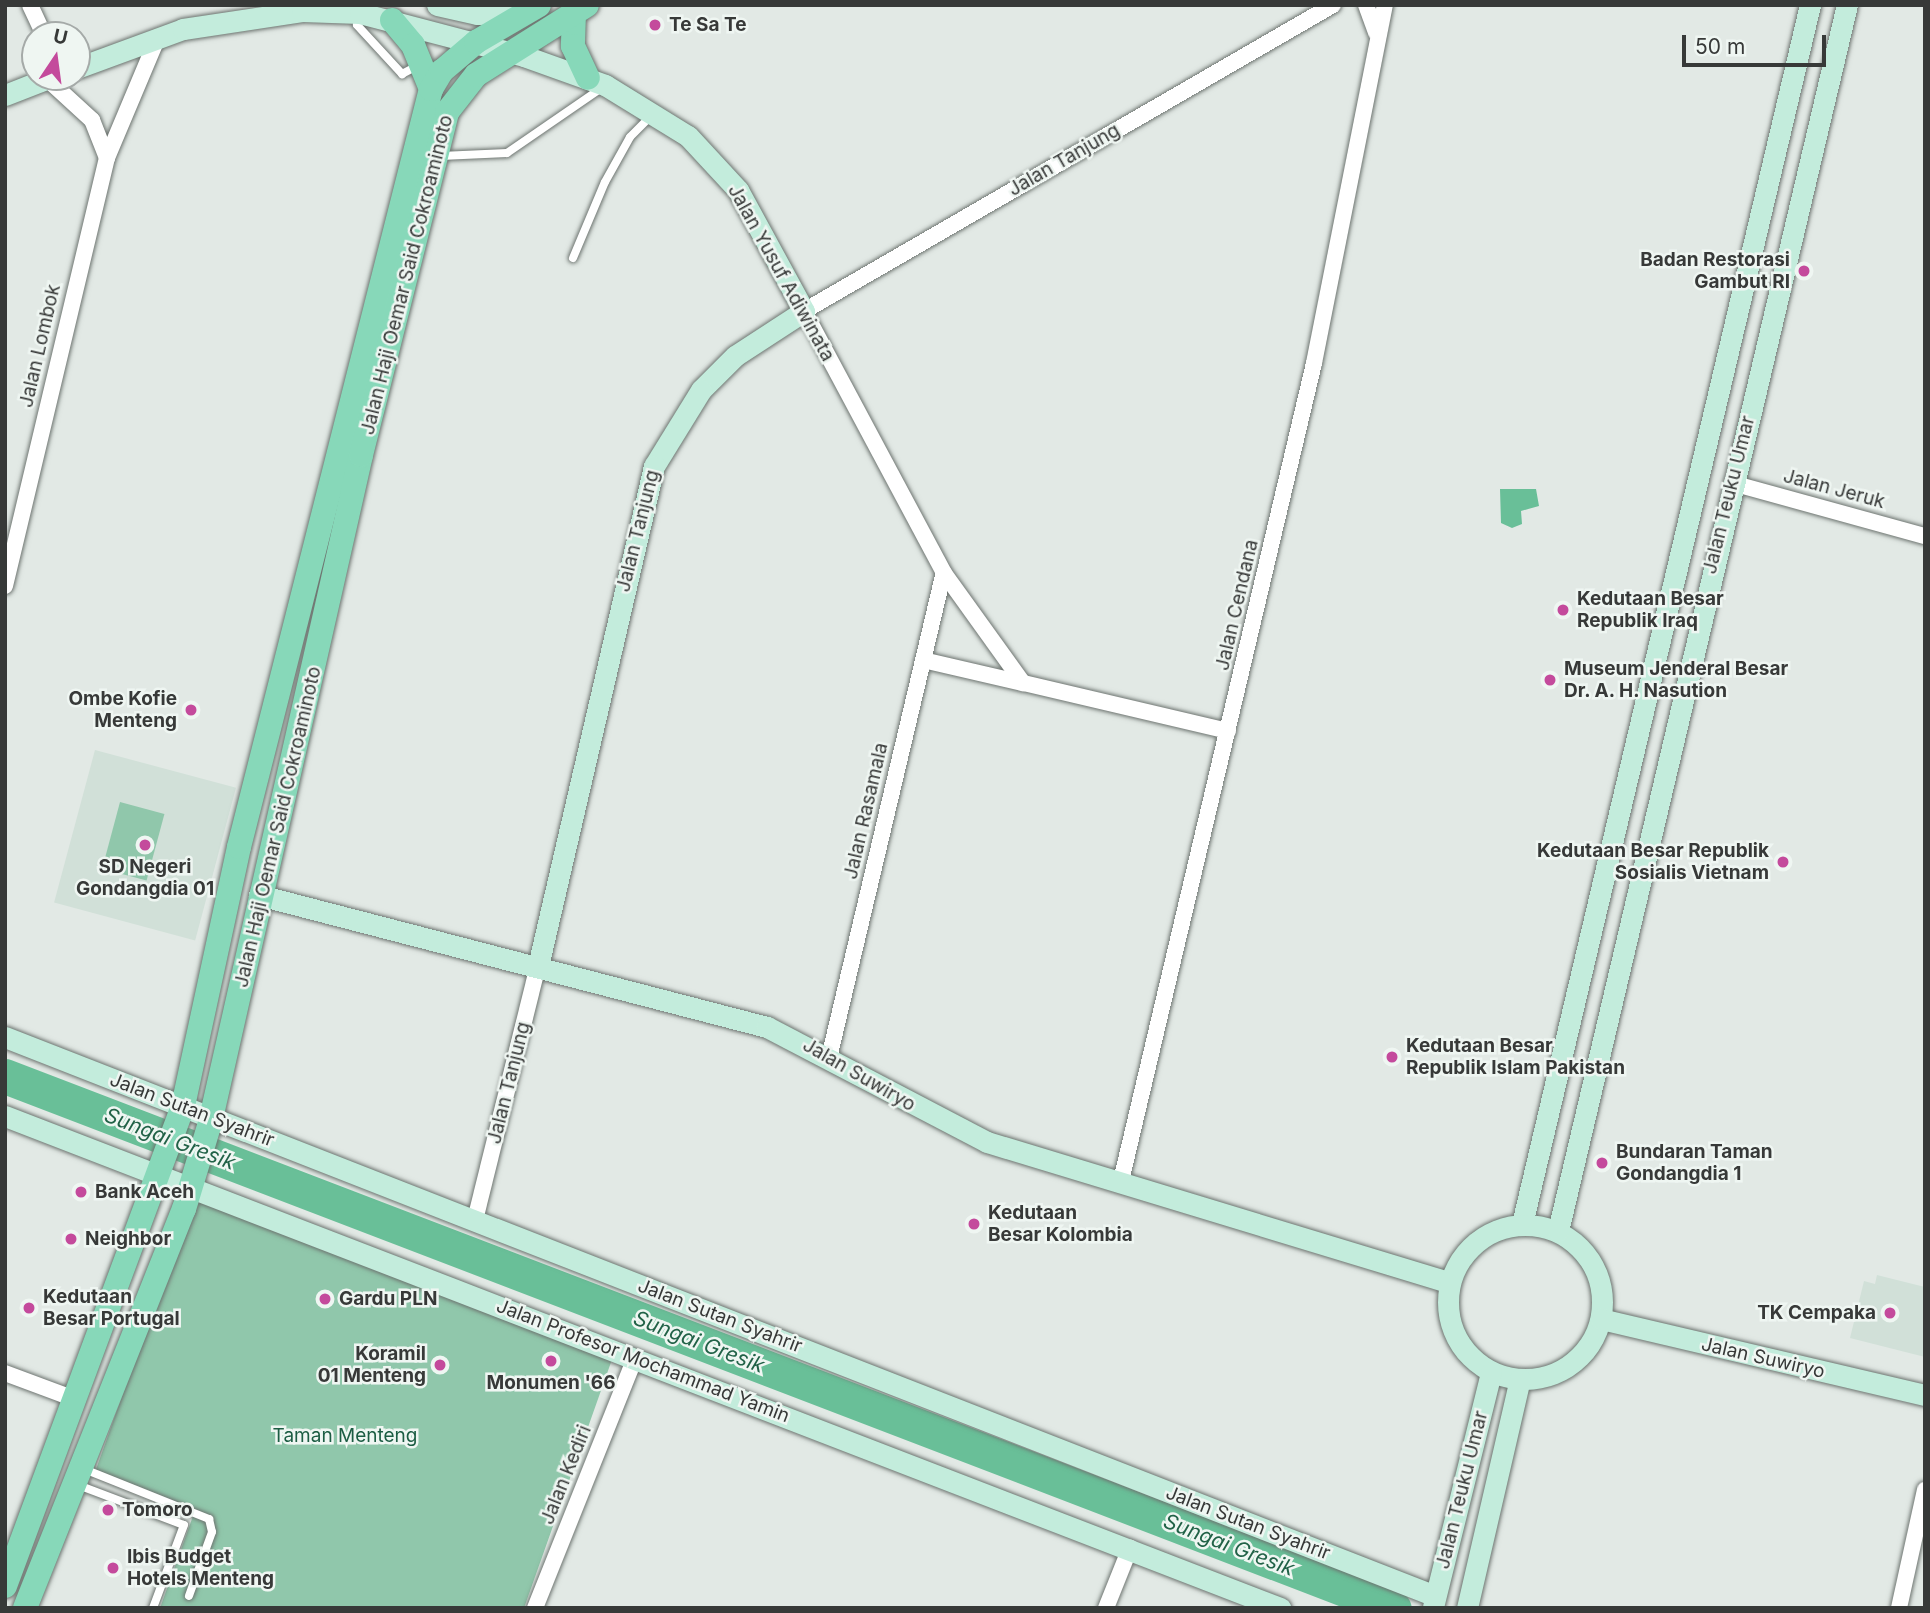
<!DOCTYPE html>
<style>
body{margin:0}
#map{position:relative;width:1930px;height:1613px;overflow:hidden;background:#e2e9e5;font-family:Inter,sans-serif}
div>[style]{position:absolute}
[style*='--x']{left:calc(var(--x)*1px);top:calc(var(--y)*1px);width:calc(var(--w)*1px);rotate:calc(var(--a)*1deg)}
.built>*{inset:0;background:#d1e0d8;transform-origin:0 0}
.green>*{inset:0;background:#90c7ab;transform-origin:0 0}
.water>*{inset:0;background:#69bf98}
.river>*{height:35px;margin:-17.5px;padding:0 17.5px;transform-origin:17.5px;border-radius:17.5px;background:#69bf98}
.roads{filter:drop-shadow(0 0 2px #6d7470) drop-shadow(0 0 2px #6d7470)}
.lane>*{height:8px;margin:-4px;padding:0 4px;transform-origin:4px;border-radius:4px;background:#fff}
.street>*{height:16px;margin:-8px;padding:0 8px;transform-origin:8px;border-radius:8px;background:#fff}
.secondary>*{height:21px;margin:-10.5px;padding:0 10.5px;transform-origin:10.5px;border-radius:10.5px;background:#c3ecdc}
.secondary>.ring{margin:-10.5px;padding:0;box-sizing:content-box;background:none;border:21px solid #c3ecdc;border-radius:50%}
.primary>*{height:24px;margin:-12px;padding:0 12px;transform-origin:12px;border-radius:12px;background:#87d8b9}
.dots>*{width:19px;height:19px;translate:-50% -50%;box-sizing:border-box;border:4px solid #eff6f2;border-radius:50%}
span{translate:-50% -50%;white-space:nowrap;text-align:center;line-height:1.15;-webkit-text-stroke:5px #eff6f2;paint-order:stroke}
.poi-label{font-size:19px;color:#373938;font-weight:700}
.left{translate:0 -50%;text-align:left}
.right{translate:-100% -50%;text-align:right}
.street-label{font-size:19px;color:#373938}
.park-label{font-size:19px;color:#1c5d43}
.water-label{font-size:21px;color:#216247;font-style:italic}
.frame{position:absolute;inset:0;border:7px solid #373938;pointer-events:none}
.north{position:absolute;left:21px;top:21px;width:70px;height:70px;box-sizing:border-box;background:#eff6f2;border:2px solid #a5aaa8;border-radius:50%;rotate:13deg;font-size:19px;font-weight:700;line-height:28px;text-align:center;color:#373938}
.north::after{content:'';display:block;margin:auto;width:24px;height:32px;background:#c44a9c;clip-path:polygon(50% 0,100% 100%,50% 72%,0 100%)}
.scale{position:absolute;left:1682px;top:35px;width:144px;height:32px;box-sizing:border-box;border:4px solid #373938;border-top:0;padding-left:9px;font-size:21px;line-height:24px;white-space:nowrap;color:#373938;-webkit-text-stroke:5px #eff6f2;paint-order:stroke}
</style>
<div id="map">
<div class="built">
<div style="left:95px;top:750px;width:146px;height:158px;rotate:15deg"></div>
<div style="clip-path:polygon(1877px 1275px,1925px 1287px,1925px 1357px,1850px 1338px,1864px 1281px,1875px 1284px)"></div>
</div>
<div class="green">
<div style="left:120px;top:802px;width:46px;height:69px;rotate:15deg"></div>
<div style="clip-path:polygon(193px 1197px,615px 1351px,524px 1608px,160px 1608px,193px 1516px,94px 1475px)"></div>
</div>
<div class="water">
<div style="clip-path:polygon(1500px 489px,1536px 489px,1539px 506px,1521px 511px,1522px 524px,1512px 528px,1501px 523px)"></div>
</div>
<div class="river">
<div style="--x:5;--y:1076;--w:1487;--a:20.96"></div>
</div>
<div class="roads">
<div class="lane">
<div style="--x:360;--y:13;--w:12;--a:104"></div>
<div style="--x:357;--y:25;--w:67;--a:47.4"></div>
<div style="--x:402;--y:74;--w:17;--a:-28"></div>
<div style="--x:441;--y:156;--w:66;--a:-2.6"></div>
<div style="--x:507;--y:153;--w:116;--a:-34.5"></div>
<div style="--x:573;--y:258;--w:82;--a:-67.2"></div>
<div style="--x:605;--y:182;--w:51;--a:-60.9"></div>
<div style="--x:630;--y:137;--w:30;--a:-45"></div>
<div style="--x:84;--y:1469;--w:135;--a:21.8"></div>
<div style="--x:209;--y:1519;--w:13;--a:77"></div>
<div style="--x:212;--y:1532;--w:68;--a:109.8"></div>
<div style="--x:78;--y:1485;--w:113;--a:20.7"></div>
<div style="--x:184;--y:1525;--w:89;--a:110.5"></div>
</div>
<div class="street">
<div style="--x:30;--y:5;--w:33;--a:65"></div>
<div style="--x:1366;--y:5;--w:29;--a:70"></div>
<div style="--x:45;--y:77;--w:64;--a:42.5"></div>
<div style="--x:92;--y:120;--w:41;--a:68.5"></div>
<div style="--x:1732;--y:483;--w:200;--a:15.4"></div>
<div style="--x:5;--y:586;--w:440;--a:-76.6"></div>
<div style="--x:107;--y:158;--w:129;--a:-67.2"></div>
<div style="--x:923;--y:660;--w:103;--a:13"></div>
<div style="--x:1228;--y:731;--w:211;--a:-166.8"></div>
<div style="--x:1023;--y:683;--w:135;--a:-125.7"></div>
<div style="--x:944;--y:573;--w:297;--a:-118.1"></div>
<div style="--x:804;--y:311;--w:611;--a:-30.05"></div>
<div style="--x:829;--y:1058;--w:498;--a:-76.7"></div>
<div style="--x:1121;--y:1181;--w:840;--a:-76.72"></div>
<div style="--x:1314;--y:363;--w:365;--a:-78.8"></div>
<div style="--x:475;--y:1220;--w:262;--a:-76.1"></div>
<div style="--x:5;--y:1373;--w:75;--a:20.4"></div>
<div style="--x:535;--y:1608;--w:269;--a:-68.2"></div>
<div style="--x:1106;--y:1608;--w:65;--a:-68.2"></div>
<div style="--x:1899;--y:1608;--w:121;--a:-77.6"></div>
</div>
<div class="secondary">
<div style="--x:437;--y:5;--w:41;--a:12.7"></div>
<div style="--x:477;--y:14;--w:49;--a:-1.2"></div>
<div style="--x:77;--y:68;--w:113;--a:-20.2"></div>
<div style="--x:183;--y:29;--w:120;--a:-8.6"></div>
<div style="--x:302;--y:11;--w:58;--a:2"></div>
<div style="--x:360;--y:13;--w:170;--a:14.7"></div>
<div style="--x:524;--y:56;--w:86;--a:19.7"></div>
<div style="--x:605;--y:85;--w:97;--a:31.6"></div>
<div style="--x:688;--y:136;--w:74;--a:47.2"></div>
<div style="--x:738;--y:190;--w:138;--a:61.4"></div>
<div style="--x:804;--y:311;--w:82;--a:146.9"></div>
<div style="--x:735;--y:356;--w:48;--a:135"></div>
<div style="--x:701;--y:390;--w:89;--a:121.7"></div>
<div style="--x:654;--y:466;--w:513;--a:103.06"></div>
<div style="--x:5;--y:95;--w:49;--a:-21.4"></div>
<div style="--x:259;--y:895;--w:525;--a:14.57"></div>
<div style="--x:767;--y:1027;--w:248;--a:27.6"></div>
<div style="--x:987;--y:1142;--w:483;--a:16.9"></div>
<div style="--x:5;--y:1037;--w:1535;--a:21.35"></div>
<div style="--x:5;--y:1116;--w:1367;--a:21.1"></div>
<div style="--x:1522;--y:1224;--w:1253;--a:-76.71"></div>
<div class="ring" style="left:1448px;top:1225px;width:133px;height:133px"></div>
<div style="--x:1558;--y:1231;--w:1260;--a:-76.74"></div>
<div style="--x:1601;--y:1319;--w:333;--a:13.2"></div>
<div style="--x:1433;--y:1607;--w:242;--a:-76.1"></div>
<div style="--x:1467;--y:1608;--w:235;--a:-77"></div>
</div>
<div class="primary">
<div style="--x:574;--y:13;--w:33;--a:92"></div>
<div style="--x:573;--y:46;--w:35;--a:65"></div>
<div style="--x:392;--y:20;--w:33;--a:50"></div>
<div style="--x:413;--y:45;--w:48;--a:67.8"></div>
<div style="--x:5;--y:1586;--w:512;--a:-69.65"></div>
<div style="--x:183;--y:1106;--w:265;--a:-77.8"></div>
<div style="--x:239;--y:847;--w:782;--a:-75.79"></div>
<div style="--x:431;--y:89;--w:21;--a:-59"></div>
<div style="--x:442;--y:71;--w:45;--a:-40.5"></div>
<div style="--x:476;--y:42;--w:73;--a:-30.4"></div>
<div style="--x:25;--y:1608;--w:430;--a:-68.3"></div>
<div style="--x:184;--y:1209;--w:90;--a:-73.2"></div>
<div style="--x:210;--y:1123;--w:685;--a:-77.26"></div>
<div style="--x:361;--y:455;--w:354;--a:-75.9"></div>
<div style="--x:447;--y:112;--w:47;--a:-51.9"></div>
<div style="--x:476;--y:75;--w:131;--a:-32.2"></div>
</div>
</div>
<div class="dots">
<div style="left:655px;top:25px;background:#c44a9c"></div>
<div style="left:1804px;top:271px;background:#c44a9c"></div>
<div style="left:1563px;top:610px;background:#c44a9c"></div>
<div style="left:1550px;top:680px;background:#c44a9c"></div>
<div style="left:191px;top:710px;background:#c44a9c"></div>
<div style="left:145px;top:845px;background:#c44a9c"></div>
<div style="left:1783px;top:862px;background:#c44a9c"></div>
<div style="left:1392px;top:1057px;background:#c44a9c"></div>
<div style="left:1602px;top:1163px;background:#c44a9c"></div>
<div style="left:81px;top:1192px;background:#c44a9c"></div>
<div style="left:974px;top:1224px;background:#c44a9c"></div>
<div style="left:71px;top:1239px;background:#c44a9c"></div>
<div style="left:325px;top:1299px;background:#c44a9c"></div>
<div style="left:29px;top:1308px;background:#c44a9c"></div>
<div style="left:1890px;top:1313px;background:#c44a9c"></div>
<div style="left:551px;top:1361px;background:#c44a9c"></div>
<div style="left:440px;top:1365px;background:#c44a9c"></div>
<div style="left:108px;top:1510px;background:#c44a9c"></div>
<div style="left:113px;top:1568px;background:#c44a9c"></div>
</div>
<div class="poi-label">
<span class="left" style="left:669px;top:25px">Te Sa Te</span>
<span class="right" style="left:1790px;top:271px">Badan Restorasi<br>Gambut RI</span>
<span class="left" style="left:1577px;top:610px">Kedutaan Besar<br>Republik Iraq</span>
<span class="left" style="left:1564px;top:680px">Museum Jenderal Besar<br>Dr. A. H. Nasution</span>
<span class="right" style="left:177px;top:710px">Ombe Kofie<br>Menteng</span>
<span class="right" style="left:1769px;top:862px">Kedutaan Besar Republik<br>Sosialis Vietnam</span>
<span style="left:145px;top:878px">SD Negeri<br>Gondangdia 01</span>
<span class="left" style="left:1406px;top:1057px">Kedutaan Besar<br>Republik Islam Pakistan</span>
<span class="left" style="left:1616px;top:1163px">Bundaran Taman<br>Gondangdia 1</span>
<span class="left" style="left:95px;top:1192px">Bank Aceh</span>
<span class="left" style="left:988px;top:1224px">Kedutaan<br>Besar Kolombia</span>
<span class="left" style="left:85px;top:1239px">Neighbor</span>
<span class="left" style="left:43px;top:1308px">Kedutaan<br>Besar Portugal</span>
<span class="left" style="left:339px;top:1299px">Gardu PLN</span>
<span class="right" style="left:1876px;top:1313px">TK Cempaka</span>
<span class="right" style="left:426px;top:1365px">Koramil<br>01 Menteng</span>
<span style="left:551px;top:1383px">Monumen '66</span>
<span class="left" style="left:122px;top:1510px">Tomoro</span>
<span class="left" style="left:127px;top:1568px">Ibis Budget<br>Hotels Menteng</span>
</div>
<div class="street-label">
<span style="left:1064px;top:160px;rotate:-30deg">Jalan Tanjung</span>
<span style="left:781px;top:273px;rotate:61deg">Jalan Yusuf Adiwinata</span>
<span style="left:407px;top:275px;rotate:-76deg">Jalan Haji Oemar Said Cokroaminoto</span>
<span style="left:40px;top:346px;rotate:-77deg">Jalan Lombok</span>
<span style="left:1834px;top:489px;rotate:15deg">Jalan Jeruk</span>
<span style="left:1729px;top:495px;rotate:-76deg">Jalan Teuku Umar</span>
<span style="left:638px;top:531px;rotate:-76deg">Jalan Tanjung</span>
<span style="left:1237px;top:605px;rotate:-77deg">Jalan Cendana</span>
<span style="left:866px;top:811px;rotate:-77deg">Jalan Rasamala</span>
<span style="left:278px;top:827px;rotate:-77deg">Jalan Haji Oemar Said Cokroaminoto</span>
<span style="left:859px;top:1075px;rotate:30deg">Jalan Suwiryo</span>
<span style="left:509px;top:1083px;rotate:-76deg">Jalan Tanjung</span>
<span style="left:192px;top:1110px;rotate:21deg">Jalan Sutan Syahrir</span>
<span style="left:720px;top:1316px;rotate:21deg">Jalan Sutan Syahrir</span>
<span style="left:1763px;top:1358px;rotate:13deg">Jalan Suwiryo</span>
<span style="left:643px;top:1361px;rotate:21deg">Jalan Profesor Mochammad Yamin</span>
<span style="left:566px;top:1475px;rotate:-68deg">Jalan Kediri</span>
<span style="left:1462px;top:1490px;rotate:-76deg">Jalan Teuku Umar</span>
<span style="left:1248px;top:1523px;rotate:21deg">Jalan Sutan Syahrir</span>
</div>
<div class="park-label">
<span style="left:345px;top:1436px">Taman Menteng</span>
</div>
<div class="water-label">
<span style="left:170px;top:1139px;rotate:21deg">Sungai Gresik</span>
<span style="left:699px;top:1342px;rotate:21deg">Sungai Gresik</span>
<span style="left:1229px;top:1545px;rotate:21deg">Sungai Gresik</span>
</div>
<div class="frame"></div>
<div class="north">U</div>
<div class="scale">50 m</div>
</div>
